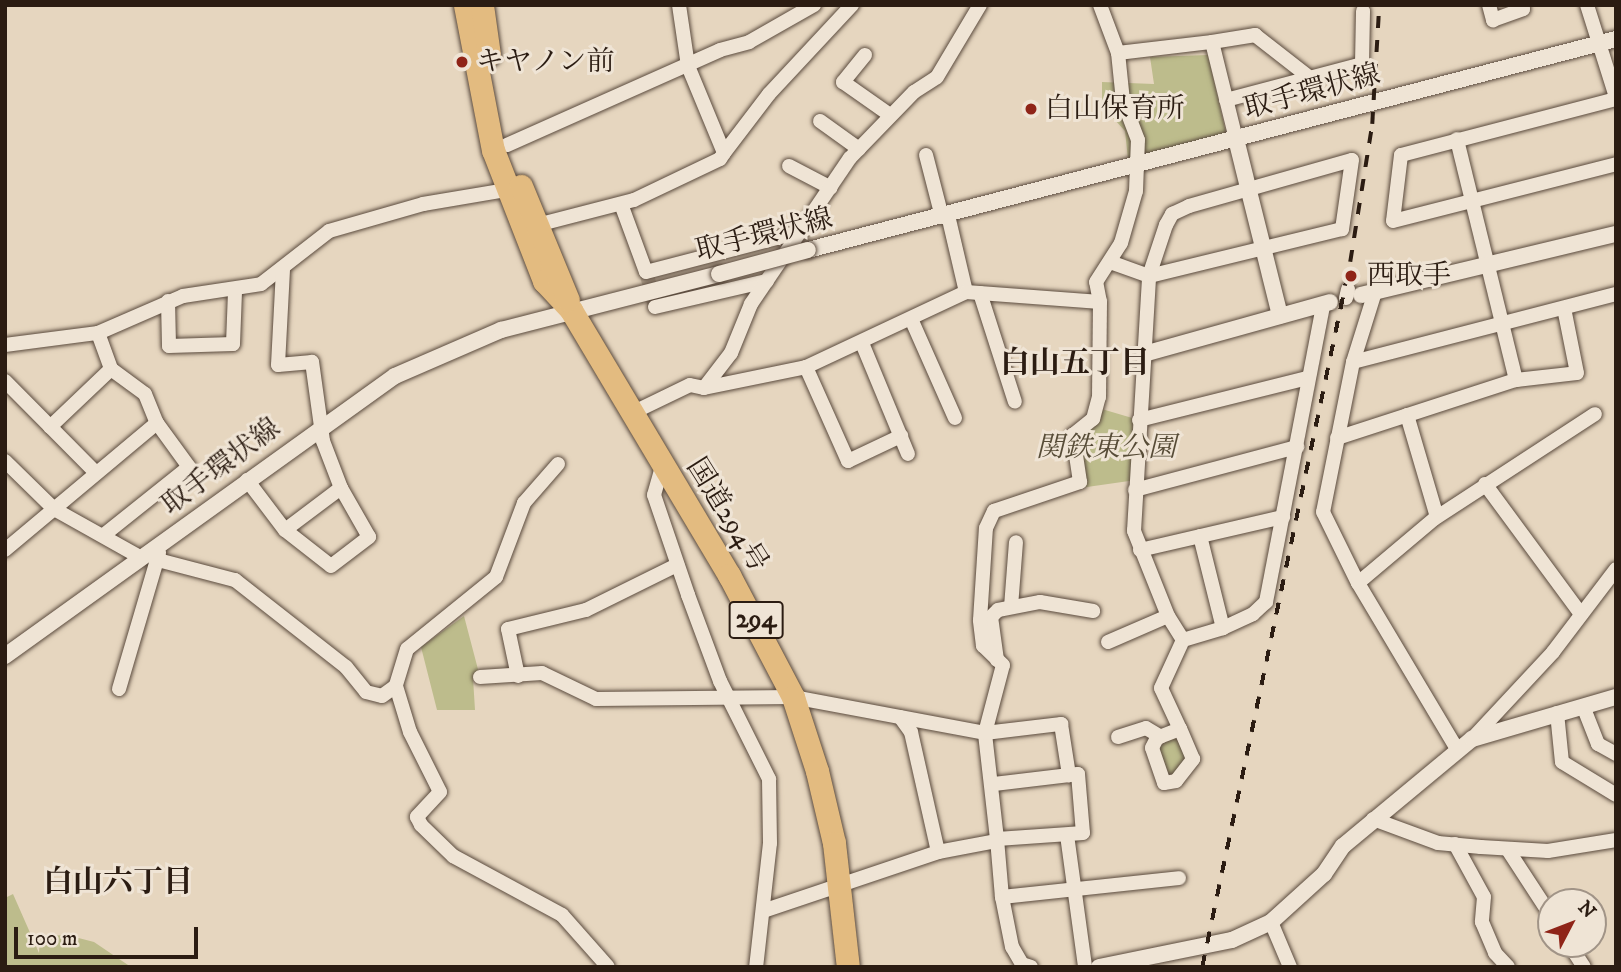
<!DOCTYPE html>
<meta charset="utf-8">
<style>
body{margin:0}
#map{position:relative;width:1621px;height:972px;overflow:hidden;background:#e6d6bf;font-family:"IM FELL DW Pica","Noto Serif JP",serif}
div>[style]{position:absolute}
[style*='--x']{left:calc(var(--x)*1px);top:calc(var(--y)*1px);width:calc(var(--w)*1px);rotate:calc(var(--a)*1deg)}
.green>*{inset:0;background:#bdbc8c}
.minor-tunnel>*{height:14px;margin-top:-7px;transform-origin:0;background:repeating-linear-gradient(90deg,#c1b19c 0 14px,transparent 0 21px)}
.roads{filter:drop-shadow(0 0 2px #5a4a3d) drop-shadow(0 0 2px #5a4a3d)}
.minor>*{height:14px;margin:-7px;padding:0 7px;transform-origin:7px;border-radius:7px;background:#efe4d5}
.tertiary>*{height:16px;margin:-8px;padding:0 8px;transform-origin:8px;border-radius:8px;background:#efe4d5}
.trunk>*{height:23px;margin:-11.5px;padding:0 11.5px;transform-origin:11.5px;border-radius:11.5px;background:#e3bb80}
.rail>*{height:3.5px;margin-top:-1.75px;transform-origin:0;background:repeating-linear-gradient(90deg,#2b1c12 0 12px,transparent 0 24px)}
.bridges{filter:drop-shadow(0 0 2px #5a4a3d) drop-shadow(0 0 2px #5a4a3d)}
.tertiary-bridge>*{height:16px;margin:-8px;padding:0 8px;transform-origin:8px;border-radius:8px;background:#efe4d5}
.dots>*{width:19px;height:19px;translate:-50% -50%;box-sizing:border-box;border:4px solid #efe4d5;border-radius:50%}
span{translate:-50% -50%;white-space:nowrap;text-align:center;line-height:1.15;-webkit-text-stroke:6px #efe4d5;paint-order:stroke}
.shield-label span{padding:2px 5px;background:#efe4d5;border:2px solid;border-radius:5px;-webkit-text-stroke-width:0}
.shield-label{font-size:26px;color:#2b1c12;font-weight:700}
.poi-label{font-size:28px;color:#2b1c12}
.left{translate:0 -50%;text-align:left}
.street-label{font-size:28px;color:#2b1c12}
.park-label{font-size:28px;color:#574c37;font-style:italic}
.neighbourhood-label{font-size:30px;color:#2b1c12;font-weight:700}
.frame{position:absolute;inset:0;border:7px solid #2b1c12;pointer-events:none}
.north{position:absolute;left:1537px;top:888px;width:70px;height:70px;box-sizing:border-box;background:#efe4d5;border:2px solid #a19487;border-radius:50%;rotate:48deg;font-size:19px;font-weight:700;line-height:28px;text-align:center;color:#2b1c12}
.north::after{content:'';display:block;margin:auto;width:24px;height:32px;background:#8f2418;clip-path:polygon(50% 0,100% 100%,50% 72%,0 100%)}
.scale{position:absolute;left:14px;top:927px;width:184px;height:32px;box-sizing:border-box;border:4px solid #2b1c12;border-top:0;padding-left:9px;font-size:21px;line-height:24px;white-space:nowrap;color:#2b1c12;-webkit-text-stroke:5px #efe4d5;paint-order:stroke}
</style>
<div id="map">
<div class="green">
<div style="clip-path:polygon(1208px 55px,1226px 133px,1128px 159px,1125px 131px,1102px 106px,1102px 82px,1154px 84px,1150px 57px)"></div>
<div style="clip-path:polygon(1095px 407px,1139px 420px,1136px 480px,1073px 489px,1076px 431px)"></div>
<div style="clip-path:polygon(464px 616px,480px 677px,473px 678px,475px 710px,437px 710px,421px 647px)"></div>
<div style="clip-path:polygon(1172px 737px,1179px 740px,1187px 758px,1174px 774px,1167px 774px,1159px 747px)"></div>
<div style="clip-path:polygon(13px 894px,39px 953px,40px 936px,67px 935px,94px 942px,131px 967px,5px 967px,5px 898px)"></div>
</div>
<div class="minor-tunnel">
<div style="--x:647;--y:275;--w:33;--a:76"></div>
</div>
<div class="roads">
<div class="minor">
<div style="--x:679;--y:5;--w:62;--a:81.6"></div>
<div style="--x:688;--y:66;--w:94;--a:67.5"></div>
<div style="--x:724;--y:153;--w:74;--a:-52.7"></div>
<div style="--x:769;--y:94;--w:122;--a:-47"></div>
<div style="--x:1100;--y:5;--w:51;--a:69.4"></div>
<div style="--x:1118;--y:53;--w:95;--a:-6.7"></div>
<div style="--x:1212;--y:42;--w:100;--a:76.1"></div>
<div style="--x:1489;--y:5;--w:16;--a:75"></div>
<div style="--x:1493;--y:20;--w:32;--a:-20"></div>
<div style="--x:1523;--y:9;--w:4;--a:-117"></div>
<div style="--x:1587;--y:5;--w:96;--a:72.5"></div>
<div style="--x:1212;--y:42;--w:44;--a:-9.2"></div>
<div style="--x:1255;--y:35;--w:70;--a:38"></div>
<div style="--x:865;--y:55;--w:35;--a:129"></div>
<div style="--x:843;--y:82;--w:57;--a:35.1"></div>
<div style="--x:1616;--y:99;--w:222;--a:165.4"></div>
<div style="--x:1401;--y:155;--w:66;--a:96.9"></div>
<div style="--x:1393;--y:221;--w:230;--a:-14.3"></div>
<div style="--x:1226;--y:100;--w:141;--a:-14.8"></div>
<div style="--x:1362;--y:64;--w:53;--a:-88.9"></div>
<div style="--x:820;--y:121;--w:48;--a:35.7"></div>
<div style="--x:507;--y:145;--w:233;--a:-24"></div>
<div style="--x:720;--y:50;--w:30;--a:-15"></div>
<div style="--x:749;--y:42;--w:75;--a:-29.6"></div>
<div style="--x:926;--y:155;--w:64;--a:75.5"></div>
<div style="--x:789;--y:166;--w:47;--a:27.6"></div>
<div style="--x:621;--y:204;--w:72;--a:69.8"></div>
<div style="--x:646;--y:272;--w:162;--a:-14.6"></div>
<div style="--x:537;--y:225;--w:100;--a:-14.5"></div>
<div style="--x:634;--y:200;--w:95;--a:-25.5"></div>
<div style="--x:720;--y:159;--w:7;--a:-56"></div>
<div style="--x:1375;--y:292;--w:73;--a:107.4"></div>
<div style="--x:1353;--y:362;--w:153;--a:101.3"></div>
<div style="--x:1323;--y:512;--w:79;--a:63.8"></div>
<div style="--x:1358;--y:583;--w:193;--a:59.2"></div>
<div style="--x:980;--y:293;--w:114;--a:72.2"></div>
<div style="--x:1346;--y:298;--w:9;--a:-77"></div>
<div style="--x:168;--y:301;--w:45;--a:88.7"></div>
<div style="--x:169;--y:346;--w:64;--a:-1.8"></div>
<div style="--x:233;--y:344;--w:53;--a:-87.8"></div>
<div style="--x:1100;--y:302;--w:20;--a:-101"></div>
<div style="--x:1096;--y:282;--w:46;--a:-57.3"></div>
<div style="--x:1121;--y:243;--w:54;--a:-73.9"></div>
<div style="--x:1136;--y:191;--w:51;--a:-87.8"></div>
<div style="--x:1138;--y:140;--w:42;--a:-111"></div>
<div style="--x:1123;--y:101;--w:48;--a:-95.9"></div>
<div style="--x:655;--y:307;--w:115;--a:-13.1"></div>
<div style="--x:912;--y:321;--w:106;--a:66.1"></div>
<div style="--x:98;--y:333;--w:38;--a:70"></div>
<div style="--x:111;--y:369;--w:42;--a:36.3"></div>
<div style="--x:145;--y:394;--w:31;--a:68"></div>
<div style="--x:157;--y:423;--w:54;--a:54"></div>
<div style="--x:189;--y:467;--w:107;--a:141.4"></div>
<div style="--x:862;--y:343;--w:120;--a:67.5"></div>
<div style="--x:5;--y:345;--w:94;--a:-7.4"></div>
<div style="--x:98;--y:333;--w:93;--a:-23.5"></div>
<div style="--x:183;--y:296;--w:79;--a:-8.7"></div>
<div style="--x:261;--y:284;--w:86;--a:-37.9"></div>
<div style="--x:329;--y:231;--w:98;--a:-16"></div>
<div style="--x:423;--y:204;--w:85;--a:-9.5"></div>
<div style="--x:1353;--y:362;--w:272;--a:-14.5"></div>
<div style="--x:806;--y:367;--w:103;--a:65.9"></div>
<div style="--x:848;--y:461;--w:59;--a:-25.3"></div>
<div style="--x:1516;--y:380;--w:61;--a:-6.5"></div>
<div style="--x:1577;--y:373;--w:66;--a:-101.3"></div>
<div style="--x:5;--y:381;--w:129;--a:45.3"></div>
<div style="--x:704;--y:388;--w:104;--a:-11.6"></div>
<div style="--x:806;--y:367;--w:177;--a:-25.1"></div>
<div style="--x:966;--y:292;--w:79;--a:-103.2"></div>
<div style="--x:632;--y:413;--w:64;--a:-25.8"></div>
<div style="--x:690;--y:385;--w:14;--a:12"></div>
<div style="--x:704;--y:388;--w:44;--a:-52.4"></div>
<div style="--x:731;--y:353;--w:53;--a:-67.8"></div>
<div style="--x:751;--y:304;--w:176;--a:-55.9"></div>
<div style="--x:850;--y:158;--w:92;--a:-45.9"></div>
<div style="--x:914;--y:92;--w:27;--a:-33"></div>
<div style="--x:937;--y:77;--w:84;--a:-59.2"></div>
<div style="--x:1407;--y:415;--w:106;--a:73.6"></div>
<div style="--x:1139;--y:420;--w:174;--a:-14"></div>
<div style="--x:50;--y:427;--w:84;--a:-43.6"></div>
<div style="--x:1337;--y:438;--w:188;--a:-18"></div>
<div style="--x:1516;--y:380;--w:248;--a:-103.8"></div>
<div style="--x:5;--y:461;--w:69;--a:44.4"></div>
<div style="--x:54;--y:509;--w:98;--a:29.2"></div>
<div style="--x:558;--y:464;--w:52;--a:131.1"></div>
<div style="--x:524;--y:503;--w:79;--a:110.7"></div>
<div style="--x:496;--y:577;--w:114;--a:141"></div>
<div style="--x:407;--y:649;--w:39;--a:107"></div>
<div style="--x:396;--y:686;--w:48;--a:73.1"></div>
<div style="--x:410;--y:732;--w:67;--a:63.4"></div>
<div style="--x:440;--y:792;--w:34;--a:133"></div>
<div style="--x:417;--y:817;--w:9;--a:63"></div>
<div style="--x:421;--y:825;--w:45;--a:44.1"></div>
<div style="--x:453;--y:856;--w:124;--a:28.4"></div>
<div style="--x:562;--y:915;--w:69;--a:48.5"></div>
<div style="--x:662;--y:467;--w:29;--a:106"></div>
<div style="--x:654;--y:495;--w:106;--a:71.2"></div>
<div style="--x:688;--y:595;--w:92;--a:69.6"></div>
<div style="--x:720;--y:681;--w:110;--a:63.4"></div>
<div style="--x:769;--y:779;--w:64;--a:89.1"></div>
<div style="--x:770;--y:843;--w:125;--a:96.4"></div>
<div style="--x:247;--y:480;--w:63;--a:52.8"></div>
<div style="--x:285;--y:530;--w:58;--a:38"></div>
<div style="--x:331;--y:566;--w:48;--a:-37.3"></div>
<div style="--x:369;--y:537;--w:56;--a:-119.7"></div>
<div style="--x:341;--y:488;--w:50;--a:-111"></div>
<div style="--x:323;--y:441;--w:80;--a:-97.9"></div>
<div style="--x:312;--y:362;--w:34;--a:175"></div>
<div style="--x:278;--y:365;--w:95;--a:-87"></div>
<div style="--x:1485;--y:484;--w:162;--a:53.6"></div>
<div style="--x:1135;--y:490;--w:168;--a:-14.9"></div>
<div style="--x:285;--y:530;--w:70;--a:-36.9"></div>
<div style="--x:1200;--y:536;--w:95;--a:76"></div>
<div style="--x:5;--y:550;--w:198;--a:-39.9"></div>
<div style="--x:1140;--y:550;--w:147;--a:-13"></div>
<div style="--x:158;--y:560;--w:80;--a:14.6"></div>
<div style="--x:235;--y:580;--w:141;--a:38.1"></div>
<div style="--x:346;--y:667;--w:32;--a:51"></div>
<div style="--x:366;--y:692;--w:16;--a:14"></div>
<div style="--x:382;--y:696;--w:17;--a:-36"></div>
<div style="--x:1358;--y:583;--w:99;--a:-40.1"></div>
<div style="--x:1434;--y:519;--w:192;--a:-33.1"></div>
<div style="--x:1011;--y:607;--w:65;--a:-85.6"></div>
<div style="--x:1168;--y:616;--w:28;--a:58"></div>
<div style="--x:1108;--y:642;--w:65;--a:-23.4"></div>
<div style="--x:1168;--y:616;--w:92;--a:-111.8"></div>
<div style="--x:1134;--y:531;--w:255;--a:-86.6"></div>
<div style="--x:1149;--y:276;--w:54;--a:-71.6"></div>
<div style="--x:1166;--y:225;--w:13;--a:-61"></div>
<div style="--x:1172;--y:214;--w:19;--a:-25"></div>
<div style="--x:1189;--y:206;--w:169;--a:-15.8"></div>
<div style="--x:1352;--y:160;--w:70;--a:98.2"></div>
<div style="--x:1342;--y:229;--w:199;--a:166.3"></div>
<div style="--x:1149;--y:276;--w:41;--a:-160.3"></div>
<div style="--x:997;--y:660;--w:43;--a:-97.9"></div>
<div style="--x:991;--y:617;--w:10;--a:-45"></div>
<div style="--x:998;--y:610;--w:43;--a:-10.8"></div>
<div style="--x:1040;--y:602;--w:54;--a:9.6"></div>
<div style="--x:518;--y:676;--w:48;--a:-102"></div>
<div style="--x:508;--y:629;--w:80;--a:-13.7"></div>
<div style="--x:586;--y:610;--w:102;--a:-26.3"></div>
<div style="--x:480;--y:677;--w:62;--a:-3.7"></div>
<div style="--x:542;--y:673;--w:60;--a:25.7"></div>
<div style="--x:596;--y:699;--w:197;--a:-0.6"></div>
<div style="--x:793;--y:697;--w:195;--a:10.6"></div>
<div style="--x:985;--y:733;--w:77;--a:-6.8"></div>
<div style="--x:1061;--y:724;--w:52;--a:81.1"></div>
<div style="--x:1069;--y:775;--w:9;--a:-6"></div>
<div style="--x:1078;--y:774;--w:59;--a:85.2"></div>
<div style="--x:1083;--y:833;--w:86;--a:176"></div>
<div style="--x:997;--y:839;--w:107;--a:-96.5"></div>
<div style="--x:985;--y:733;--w:70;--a:-75.2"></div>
<div style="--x:1003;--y:665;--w:28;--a:-136"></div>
<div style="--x:983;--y:646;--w:26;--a:-97"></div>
<div style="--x:980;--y:620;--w:92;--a:-86.3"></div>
<div style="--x:986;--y:528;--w:19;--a:-65"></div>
<div style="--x:994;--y:511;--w:91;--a:-18.6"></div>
<div style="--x:1080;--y:482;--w:48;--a:-98.5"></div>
<div style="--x:1073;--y:435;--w:26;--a:-39"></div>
<div style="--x:1093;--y:419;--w:23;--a:-75"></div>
<div style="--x:1099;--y:397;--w:95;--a:-89.4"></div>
<div style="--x:1100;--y:302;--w:134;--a:-175.7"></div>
<div style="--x:119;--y:689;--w:142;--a:-73.6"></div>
<div style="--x:1583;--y:706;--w:41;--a:68.5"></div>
<div style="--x:1598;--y:744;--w:21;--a:29"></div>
<div style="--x:1557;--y:713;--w:49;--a:84.2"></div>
<div style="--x:1562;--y:762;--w:63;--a:31.4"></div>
<div style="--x:900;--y:717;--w:19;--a:54"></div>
<div style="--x:911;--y:732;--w:123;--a:77.3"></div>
<div style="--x:1180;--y:729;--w:25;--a:159"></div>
<div style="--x:1157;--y:738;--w:11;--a:117"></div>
<div style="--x:1152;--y:748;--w:37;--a:71"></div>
<div style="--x:1164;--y:783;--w:12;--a:-9"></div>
<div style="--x:1176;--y:781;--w:28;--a:-52"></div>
<div style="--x:1193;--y:759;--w:33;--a:-113"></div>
<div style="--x:1180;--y:729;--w:45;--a:-114.9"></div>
<div style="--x:1161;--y:688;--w:53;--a:-65.4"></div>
<div style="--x:1183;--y:640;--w:42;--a:-16.7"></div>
<div style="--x:1223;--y:628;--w:33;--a:-25"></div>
<div style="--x:1253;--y:614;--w:18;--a:-43"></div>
<div style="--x:1266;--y:602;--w:302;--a:-79.1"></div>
<div style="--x:1118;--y:737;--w:29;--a:-18"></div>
<div style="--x:1146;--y:728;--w:17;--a:31"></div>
<div style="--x:1472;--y:739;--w:119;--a:-47"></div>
<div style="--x:1553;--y:652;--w:104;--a:-52.8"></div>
<div style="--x:994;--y:784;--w:76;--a:-6.8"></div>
<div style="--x:1373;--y:819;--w:69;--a:20.3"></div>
<div style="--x:1438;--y:843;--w:43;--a:5.3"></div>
<div style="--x:1481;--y:847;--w:67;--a:3.4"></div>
<div style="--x:1548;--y:851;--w:69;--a:-9.2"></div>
<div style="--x:1067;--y:835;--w:133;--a:82.2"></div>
<div style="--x:997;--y:839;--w:58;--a:85.1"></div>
<div style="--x:1455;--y:844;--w:60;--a:61.3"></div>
<div style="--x:1484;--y:897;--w:25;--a:95"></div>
<div style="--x:1482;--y:922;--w:34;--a:67"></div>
<div style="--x:1495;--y:953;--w:19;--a:47"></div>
<div style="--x:1508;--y:850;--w:79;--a:56.9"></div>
<div style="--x:763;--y:911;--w:185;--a:-18.6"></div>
<div style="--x:938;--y:852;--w:60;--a:-10.6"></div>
<div style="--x:1271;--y:922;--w:49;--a:67.1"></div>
<div style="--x:1569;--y:944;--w:27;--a:57"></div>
<div style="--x:1031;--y:967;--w:9;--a:-162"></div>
<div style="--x:1022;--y:964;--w:20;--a:-120"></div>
<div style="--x:1012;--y:947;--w:51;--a:-101.3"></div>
<div style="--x:1002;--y:897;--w:178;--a:-6.1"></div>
</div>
<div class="tertiary">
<div style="--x:1236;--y:139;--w:182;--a:76"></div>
<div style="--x:808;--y:250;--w:835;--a:-14.64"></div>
<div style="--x:1361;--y:295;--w:262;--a:-13.5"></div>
<div style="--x:1144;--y:354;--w:193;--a:-15.6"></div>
<div style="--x:5;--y:656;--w:480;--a:-35.7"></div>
<div style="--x:395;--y:376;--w:116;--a:-23.5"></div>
<div style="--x:501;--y:330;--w:225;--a:-14.4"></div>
<div style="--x:1099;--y:967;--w:136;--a:-11.5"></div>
<div style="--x:1232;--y:940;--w:43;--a:-24.8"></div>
<div style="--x:1271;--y:922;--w:72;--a:-42.2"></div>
<div style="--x:1324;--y:874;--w:34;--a:-56"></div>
<div style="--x:1343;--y:846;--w:168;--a:-39.7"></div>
<div style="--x:1472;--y:739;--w:150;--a:-16.3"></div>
</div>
<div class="trunk">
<div style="--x:465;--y:5;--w:148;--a:79.1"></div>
<div style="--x:493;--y:150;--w:141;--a:68.7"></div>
<div style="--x:544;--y:281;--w:40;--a:47"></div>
<div style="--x:571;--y:310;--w:309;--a:59.2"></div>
<div style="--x:729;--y:575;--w:138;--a:62.3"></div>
<div style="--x:793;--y:697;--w:78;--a:72"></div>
<div style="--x:817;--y:771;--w:74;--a:76.7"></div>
<div style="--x:834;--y:843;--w:125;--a:83.6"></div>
<div style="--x:482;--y:5;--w:50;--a:82"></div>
<div style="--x:521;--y:186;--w:123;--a:67.6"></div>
</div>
</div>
<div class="rail">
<div style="--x:1202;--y:967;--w:720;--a:-78.14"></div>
<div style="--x:1350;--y:262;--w:140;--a:-80.9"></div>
<div style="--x:1372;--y:124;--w:119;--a:-86.6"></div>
</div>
<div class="bridges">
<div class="tertiary-bridge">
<div style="--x:719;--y:274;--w:92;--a:-15.1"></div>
</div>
</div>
<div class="dots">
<div style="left:462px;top:62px;background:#8f2418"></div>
<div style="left:1031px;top:109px;background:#8f2418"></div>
<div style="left:1351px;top:276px;background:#8f2418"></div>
</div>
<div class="shield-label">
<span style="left:756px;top:620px">294</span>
</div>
<div class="poi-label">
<span class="left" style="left:476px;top:62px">キヤノン前</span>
<span class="left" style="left:1045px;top:109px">白山保育所</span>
<span class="left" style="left:1367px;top:276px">西取手</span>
</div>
<div class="street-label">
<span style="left:1312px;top:92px;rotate:-15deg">取手環状線</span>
<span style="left:764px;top:235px;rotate:-14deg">取手環状線</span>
<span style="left:221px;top:467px;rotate:-37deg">取手環状線</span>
<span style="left:727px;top:515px;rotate:58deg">国道294号</span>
</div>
<div class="park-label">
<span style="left:1106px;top:448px">関鉄東公園</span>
</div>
<div class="neighbourhood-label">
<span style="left:1075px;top:364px">白山五丁目</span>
<span style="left:118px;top:883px">白山六丁目</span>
</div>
<div class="frame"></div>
<div class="north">N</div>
<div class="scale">100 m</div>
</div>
